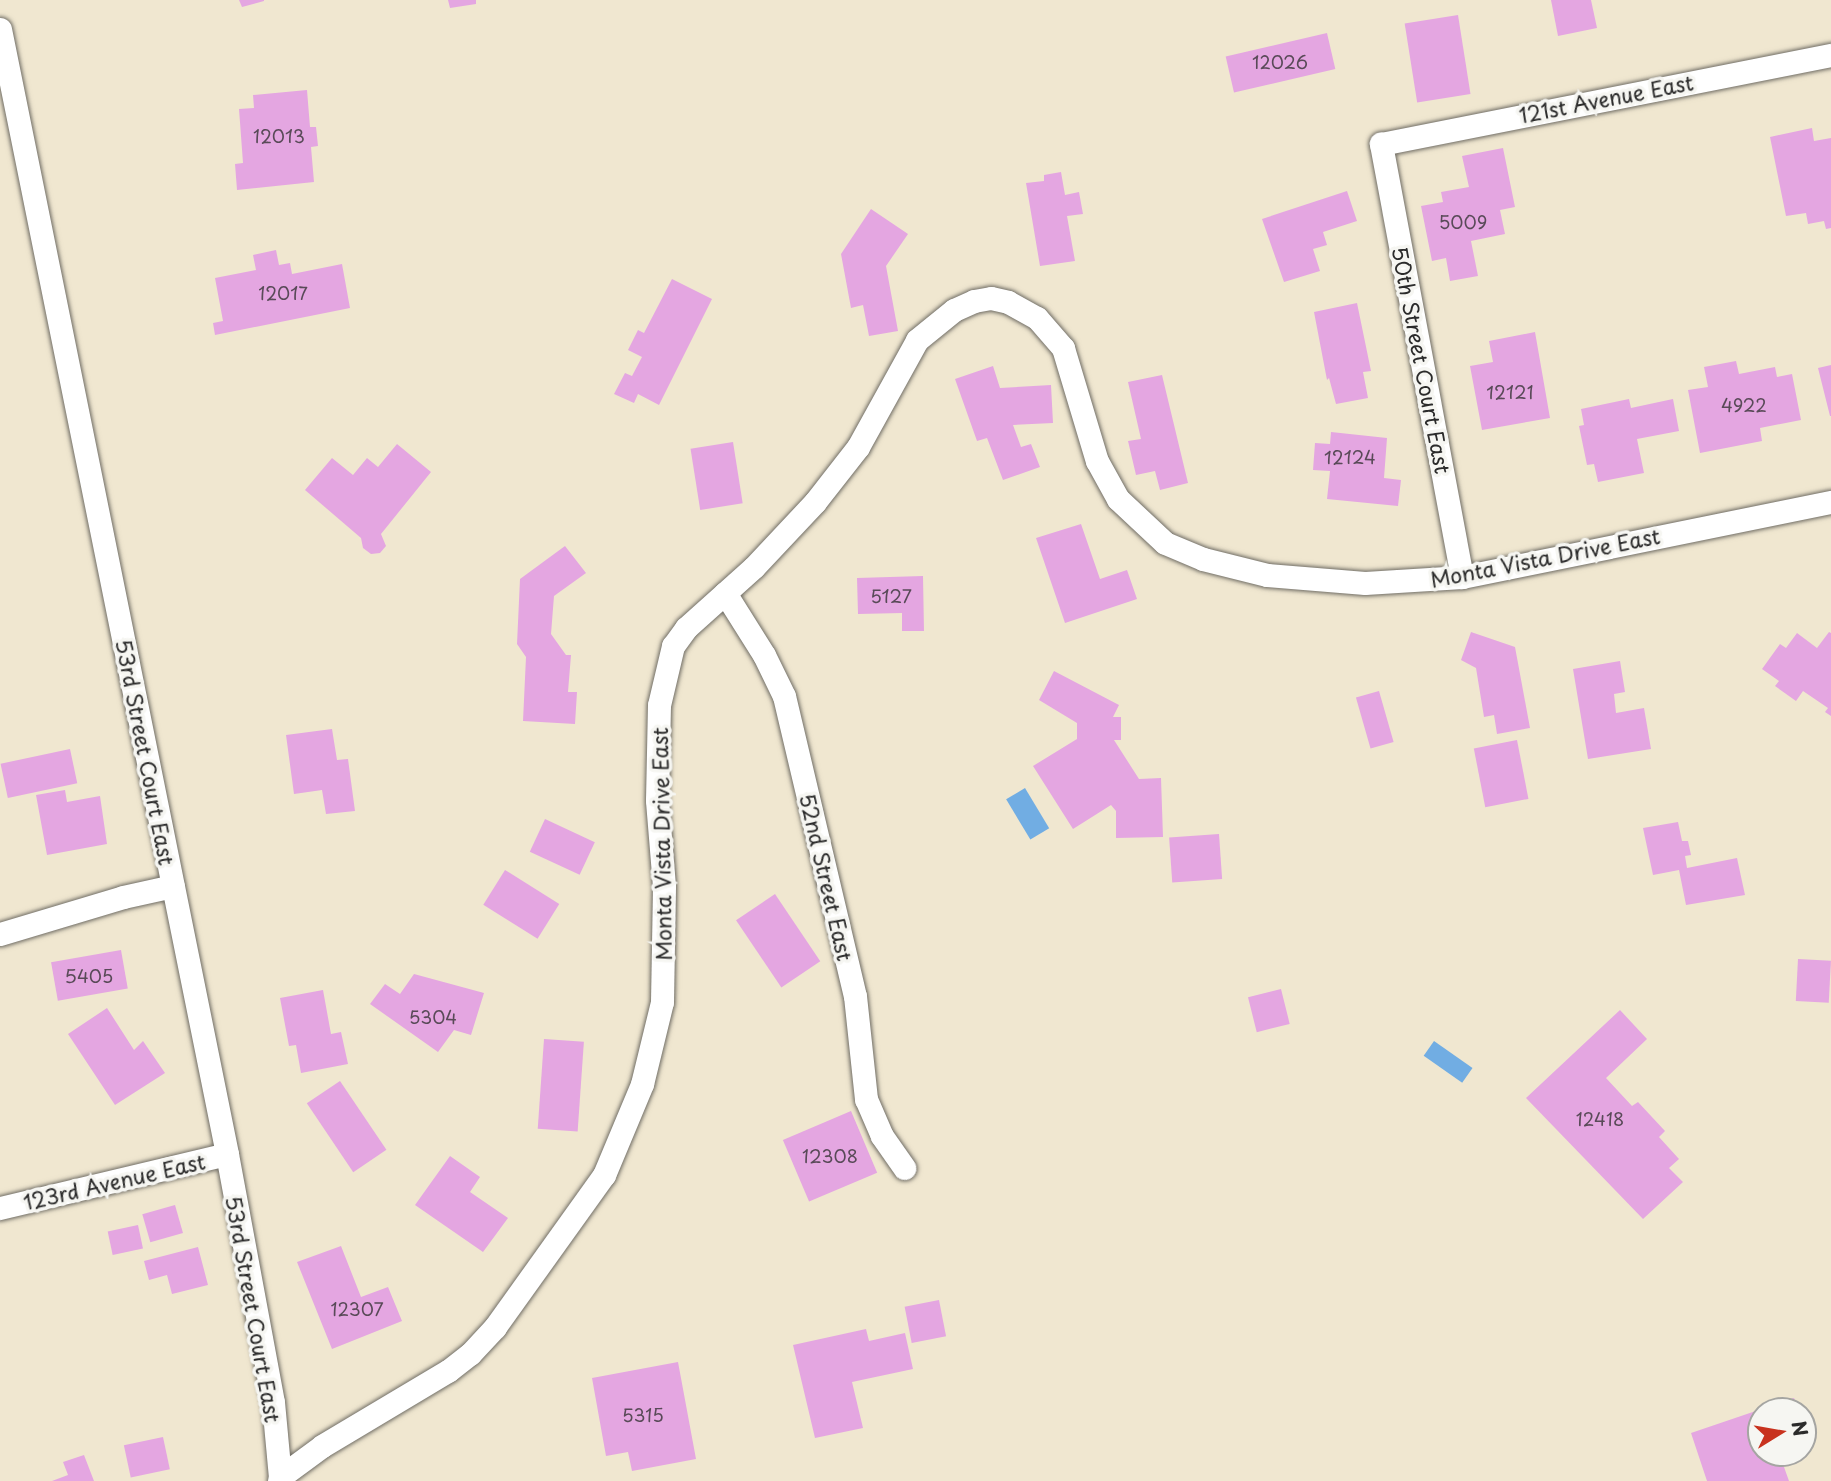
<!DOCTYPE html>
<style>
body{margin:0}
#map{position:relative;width:1831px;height:1481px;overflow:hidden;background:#f0e7d0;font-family:"Playpen Sans",sans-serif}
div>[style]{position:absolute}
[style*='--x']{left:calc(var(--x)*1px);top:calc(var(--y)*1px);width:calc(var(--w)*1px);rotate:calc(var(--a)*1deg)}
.water>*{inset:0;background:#71ade3;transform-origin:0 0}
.building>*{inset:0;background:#e4a6e1;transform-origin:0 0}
.roads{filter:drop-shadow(0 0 2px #706d65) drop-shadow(0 0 2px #706d65)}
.street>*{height:23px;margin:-11.5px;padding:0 11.5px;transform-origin:11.5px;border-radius:11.5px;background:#fff}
span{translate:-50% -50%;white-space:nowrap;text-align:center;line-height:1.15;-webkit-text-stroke:7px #f6f6f2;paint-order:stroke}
.number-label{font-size:18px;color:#594a58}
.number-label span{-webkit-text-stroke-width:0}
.street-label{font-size:21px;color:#2b2b2b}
.north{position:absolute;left:1747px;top:1397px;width:70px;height:70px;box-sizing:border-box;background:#f6f6f2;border:2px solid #a5a5a2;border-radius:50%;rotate:79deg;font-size:19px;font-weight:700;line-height:28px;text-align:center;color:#2b2b2b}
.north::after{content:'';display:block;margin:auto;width:24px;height:32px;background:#c8321e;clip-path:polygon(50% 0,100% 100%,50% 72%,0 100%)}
</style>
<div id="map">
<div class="water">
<div style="left:1025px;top:788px;width:47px;height:22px;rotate:59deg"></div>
<div style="left:1434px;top:1041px;width:47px;height:18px;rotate:35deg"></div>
</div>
<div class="building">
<div style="clip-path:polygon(239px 0,264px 0,264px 1px,242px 7px)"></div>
<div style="clip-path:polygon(448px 0,476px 0,476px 4px,450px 8px)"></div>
<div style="clip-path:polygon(1551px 0,1591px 0,1597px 28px,1558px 36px)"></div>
<div style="left:1458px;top:15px;width:80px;height:54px;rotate:81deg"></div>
<div style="left:1327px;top:33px;width:37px;height:104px;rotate:77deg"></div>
<div style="clip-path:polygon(307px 90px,310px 127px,316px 127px,318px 146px,311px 147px,314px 182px,237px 190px,235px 164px,243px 163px,239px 109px,254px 108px,253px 95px)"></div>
<div style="clip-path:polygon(1812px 128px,1814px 141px,1831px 138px,1831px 228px,1826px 229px,1824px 221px,1808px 224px,1806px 213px,1786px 216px,1770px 137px)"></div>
<div style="clip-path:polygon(1503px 148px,1515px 207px,1500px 210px,1505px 234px,1471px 241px,1478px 276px,1450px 281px,1446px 258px,1432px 261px,1421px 206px,1443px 202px,1441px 192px,1469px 187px,1462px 156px)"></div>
<div style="clip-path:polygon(1061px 172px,1065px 195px,1079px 192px,1083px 214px,1067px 216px,1075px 261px,1040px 266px,1026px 183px,1044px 181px,1044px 175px)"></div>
<div style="clip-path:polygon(1347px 191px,1357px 221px,1323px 232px,1327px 245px,1313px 249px,1320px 271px,1284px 282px,1262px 219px)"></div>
<div style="clip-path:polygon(871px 209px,908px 234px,886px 266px,898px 331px,869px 336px,863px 305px,851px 308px,841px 254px)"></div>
<div style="clip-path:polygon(276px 250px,279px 265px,290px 263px,292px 274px,342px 264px,350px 308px,215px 335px,213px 323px,223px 321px,215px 278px,256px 270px,253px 255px)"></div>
<div style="clip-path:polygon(672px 279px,712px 299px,659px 405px,638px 394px,634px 403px,614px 394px,625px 373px,632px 376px,642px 357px,628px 350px,638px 330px,644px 333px)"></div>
<div style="clip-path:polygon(1357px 303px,1371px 371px,1363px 372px,1368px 398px,1336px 404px,1329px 378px,1327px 380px,1314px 312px)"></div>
<div style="clip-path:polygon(1535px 332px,1550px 418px,1482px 430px,1470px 366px,1493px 362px,1489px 341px)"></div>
<div style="clip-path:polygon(1736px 361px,1739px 374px,1775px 367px,1777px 377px,1792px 374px,1801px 420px,1760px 428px,1762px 441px,1700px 453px,1688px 390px,1708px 387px,1704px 367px)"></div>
<div style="clip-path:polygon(1831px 365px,1831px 416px,1830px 416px,1818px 368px)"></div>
<div style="clip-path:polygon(993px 366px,1000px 388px,1051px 385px,1053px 423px,1013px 425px,1021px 447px,1031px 444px,1040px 467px,1003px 480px,987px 438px,977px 441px,955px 379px)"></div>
<div style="clip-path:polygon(1162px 375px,1188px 483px,1160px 490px,1155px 471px,1136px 475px,1128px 441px,1141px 439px,1128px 382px)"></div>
<div style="clip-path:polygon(1629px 399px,1631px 408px,1673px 399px,1679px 431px,1637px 439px,1644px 473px,1598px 482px,1594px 464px,1587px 465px,1579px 426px,1584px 425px,1581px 409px)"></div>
<div style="clip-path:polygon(1331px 432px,1387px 438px,1384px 478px,1401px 480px,1398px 506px,1327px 499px,1330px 471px,1313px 470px,1315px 443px,1330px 444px)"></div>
<div style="left:733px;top:442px;width:62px;height:43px;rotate:81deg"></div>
<div style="clip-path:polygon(397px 444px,431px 472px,381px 534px,386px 546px,380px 553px,371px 554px,363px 548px,361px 538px,305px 490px,332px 458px,353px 475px,367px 458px,378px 467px)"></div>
<div style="clip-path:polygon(1081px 524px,1100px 579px,1127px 570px,1137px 599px,1065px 623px,1036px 538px)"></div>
<div style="clip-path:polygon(565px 546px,586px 573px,554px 596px,551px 634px,566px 655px,571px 655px,568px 692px,577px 692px,575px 724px,523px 721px,526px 657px,517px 644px,520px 579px)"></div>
<div style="clip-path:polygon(923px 576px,924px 631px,902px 631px,902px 613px,858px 614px,857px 578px)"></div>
<div style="clip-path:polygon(1471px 632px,1515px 647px,1530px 728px,1497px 734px,1494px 715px,1484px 717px,1476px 668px,1461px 660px)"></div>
<div style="clip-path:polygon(1829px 632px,1831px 633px,1831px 716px,1825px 712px,1828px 708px,1803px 691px,1796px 701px,1775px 686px,1779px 681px,1762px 669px,1780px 644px,1786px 648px,1797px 633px,1817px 648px)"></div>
<div style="clip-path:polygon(1620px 661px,1625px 692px,1614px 694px,1616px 713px,1644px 708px,1651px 749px,1588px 759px,1573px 669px)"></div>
<div style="clip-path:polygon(1054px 671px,1119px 705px,1113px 717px,1121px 717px,1121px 740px,1114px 740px,1139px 779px,1161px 778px,1163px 837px,1116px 838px,1116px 811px,1111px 805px,1073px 829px,1033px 766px,1077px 739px,1077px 723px,1039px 700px)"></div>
<div style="left:1379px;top:691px;width:53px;height:24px;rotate:74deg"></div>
<div style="clip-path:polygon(332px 729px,337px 760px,348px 759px,355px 811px,326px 814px,322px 790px,294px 794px,286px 735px)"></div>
<div style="left:1517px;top:740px;width:60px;height:44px;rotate:79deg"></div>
<div style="left:70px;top:749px;width:35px;height:71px;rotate:78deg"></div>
<div style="clip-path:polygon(65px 790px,67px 802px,100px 796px,107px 844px,47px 855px,36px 795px)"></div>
<div style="left:545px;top:819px;width:55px;height:36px;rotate:25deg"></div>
<div style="clip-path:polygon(1678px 822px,1682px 841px,1688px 841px,1691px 855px,1685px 856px,1687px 868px,1737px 858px,1745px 895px,1686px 905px,1679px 870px,1653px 875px,1643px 828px)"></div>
<div style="left:1219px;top:834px;width:45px;height:50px;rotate:86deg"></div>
<div style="left:505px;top:870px;width:64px;height:41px;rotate:32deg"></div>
<div style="left:775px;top:894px;width:81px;height:47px;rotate:56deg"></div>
<div style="left:121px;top:950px;width:39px;height:71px;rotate:80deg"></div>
<div style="left:1798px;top:959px;width:33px;height:42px;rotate:3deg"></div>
<div style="clip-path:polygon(414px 974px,484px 993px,471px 1035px,454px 1030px,438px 1052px,370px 1004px,385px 984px,400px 994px)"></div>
<div style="left:1281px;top:989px;width:36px;height:34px;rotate:76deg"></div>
<div style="clip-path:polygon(323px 990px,331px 1034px,341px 1032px,348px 1064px,301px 1073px,296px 1045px,289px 1046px,280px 998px)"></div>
<div style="clip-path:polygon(107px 1008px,134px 1050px,143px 1041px,165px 1073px,115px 1105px,68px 1034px)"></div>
<div style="clip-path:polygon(1620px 1010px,1647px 1039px,1606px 1078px,1632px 1106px,1638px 1102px,1665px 1131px,1659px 1137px,1679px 1159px,1669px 1168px,1683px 1182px,1643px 1219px,1526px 1098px)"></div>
<div style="left:544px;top:1039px;width:40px;height:90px;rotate:4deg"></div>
<div style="left:340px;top:1081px;width:83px;height:40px;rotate:56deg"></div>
<div style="left:851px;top:1111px;width:67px;height:74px;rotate:67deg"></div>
<div style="clip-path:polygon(450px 1156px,480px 1177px,470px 1192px,508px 1218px,483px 1252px,415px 1205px)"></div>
<div style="left:175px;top:1205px;width:29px;height:34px;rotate:74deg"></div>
<div style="left:138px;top:1225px;width:24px;height:31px;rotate:78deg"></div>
<div style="clip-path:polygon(341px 1246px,361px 1297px,388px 1287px,402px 1321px,332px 1349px,297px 1262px)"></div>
<div style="clip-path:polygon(198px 1247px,208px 1285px,172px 1294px,167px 1275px,149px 1280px,144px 1261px)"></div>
<div style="left:939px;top:1300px;width:37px;height:35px;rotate:79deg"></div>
<div style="clip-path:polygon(866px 1329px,869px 1341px,905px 1333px,913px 1369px,852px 1382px,863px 1428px,815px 1438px,793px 1345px)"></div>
<div style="clip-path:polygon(678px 1362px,696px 1459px,632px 1471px,628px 1452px,606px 1456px,592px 1378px)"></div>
<div style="clip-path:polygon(1794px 1398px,1799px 1411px,1761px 1411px,1761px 1453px,1779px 1453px,1789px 1481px,1707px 1481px,1691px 1433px)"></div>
<div style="left:163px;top:1437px;width:33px;height:40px;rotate:78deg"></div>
<div style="clip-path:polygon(84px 1455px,94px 1481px,52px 1481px,68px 1475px,63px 1462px)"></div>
</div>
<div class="roads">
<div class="street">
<div style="--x:0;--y:29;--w:1148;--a:78.59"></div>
<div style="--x:227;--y:1154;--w:252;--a:79.5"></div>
<div style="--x:273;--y:1402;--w:75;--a:84.7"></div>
<div style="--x:1462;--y:577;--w:441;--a:-100.6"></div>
<div style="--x:1381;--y:144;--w:459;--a:-11.2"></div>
<div style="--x:725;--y:593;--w:73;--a:57.8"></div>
<div style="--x:764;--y:655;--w:46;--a:64"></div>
<div style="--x:784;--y:696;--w:308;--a:76.7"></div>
<div style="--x:855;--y:996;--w:104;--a:83.9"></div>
<div style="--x:866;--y:1099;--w:40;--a:66.6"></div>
<div style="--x:882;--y:1136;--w:39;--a:55"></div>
<div style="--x:0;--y:934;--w:128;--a:-16.7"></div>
<div style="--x:123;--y:897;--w:51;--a:-12.4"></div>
<div style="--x:0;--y:1208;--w:233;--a:-13.4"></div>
<div style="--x:279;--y:1481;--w:4;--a:-76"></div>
<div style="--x:280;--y:1477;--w:52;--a:-36.4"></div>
<div style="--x:322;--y:1446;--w:147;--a:-30.8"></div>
<div style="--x:448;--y:1371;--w:28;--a:-38"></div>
<div style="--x:470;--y:1354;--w:37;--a:-47"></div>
<div style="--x:495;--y:1327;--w:187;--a:-54.4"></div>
<div style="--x:604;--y:1175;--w:99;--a:-67.3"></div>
<div style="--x:642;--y:1084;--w:84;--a:-76.3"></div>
<div style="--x:662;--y:1002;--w:116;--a:-89"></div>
<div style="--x:664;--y:886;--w:86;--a:-94.7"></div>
<div style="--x:657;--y:800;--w:95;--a:-88.8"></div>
<div style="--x:659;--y:705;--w:61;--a:-76.7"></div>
<div style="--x:673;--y:646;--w:22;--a:-54"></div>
<div style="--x:686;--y:628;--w:91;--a:-41.9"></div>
<div style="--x:754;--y:567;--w:89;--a:-46.8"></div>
<div style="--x:815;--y:502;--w:70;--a:-52"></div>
<div style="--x:858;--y:447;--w:122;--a:-61.1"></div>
<div style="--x:917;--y:340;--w:48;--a:-39"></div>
<div style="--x:954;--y:310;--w:22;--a:-24"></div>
<div style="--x:974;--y:301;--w:17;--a:-10"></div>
<div style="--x:991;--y:298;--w:17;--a:13"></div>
<div style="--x:1008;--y:302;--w:33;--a:29"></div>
<div style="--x:1037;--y:318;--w:40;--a:49"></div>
<div style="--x:1063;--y:348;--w:118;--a:73.3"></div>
<div style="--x:1097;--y:461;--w:43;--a:61.1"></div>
<div style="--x:1118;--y:499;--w:64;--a:43.1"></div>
<div style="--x:1165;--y:543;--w:41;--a:22.8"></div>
<div style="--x:1203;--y:559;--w:66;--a:14"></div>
<div style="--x:1267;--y:575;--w:98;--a:4.7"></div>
<div style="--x:1365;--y:583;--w:97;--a:-3.5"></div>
<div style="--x:1462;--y:577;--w:377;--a:-11.5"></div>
</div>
</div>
<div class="number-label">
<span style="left:1280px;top:62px">12026</span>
<span style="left:279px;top:136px">12013</span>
<span style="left:1463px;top:222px">5009</span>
<span style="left:283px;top:293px">12017</span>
<span style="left:1510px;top:392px">12121</span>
<span style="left:1744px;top:405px">4922</span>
<span style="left:1350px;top:457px">12124</span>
<span style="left:891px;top:596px">5127</span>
<span style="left:89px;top:976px">5405</span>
<span style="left:433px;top:1017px">5304</span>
<span style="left:1600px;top:1119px">12418</span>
<span style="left:830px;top:1156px">12308</span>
<span style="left:357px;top:1309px">12307</span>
<span style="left:643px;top:1415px">5315</span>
</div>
<div class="street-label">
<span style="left:1606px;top:98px;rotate:-11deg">121st Avenue East</span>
<span style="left:1422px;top:360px;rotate:79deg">50th Street Court East</span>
<span style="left:1545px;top:557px;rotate:-11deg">Monta Vista Drive East</span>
<span style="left:146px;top:752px;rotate:79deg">53rd Street Court East</span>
<span style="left:661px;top:844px;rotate:-91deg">Monta Vista Drive East</span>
<span style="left:827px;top:877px;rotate:77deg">52nd Street East</span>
<span style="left:114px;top:1181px;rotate:-13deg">123rd Avenue East</span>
<span style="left:254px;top:1309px;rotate:80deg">53rd Street Court East</span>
</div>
<div class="north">N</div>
</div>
